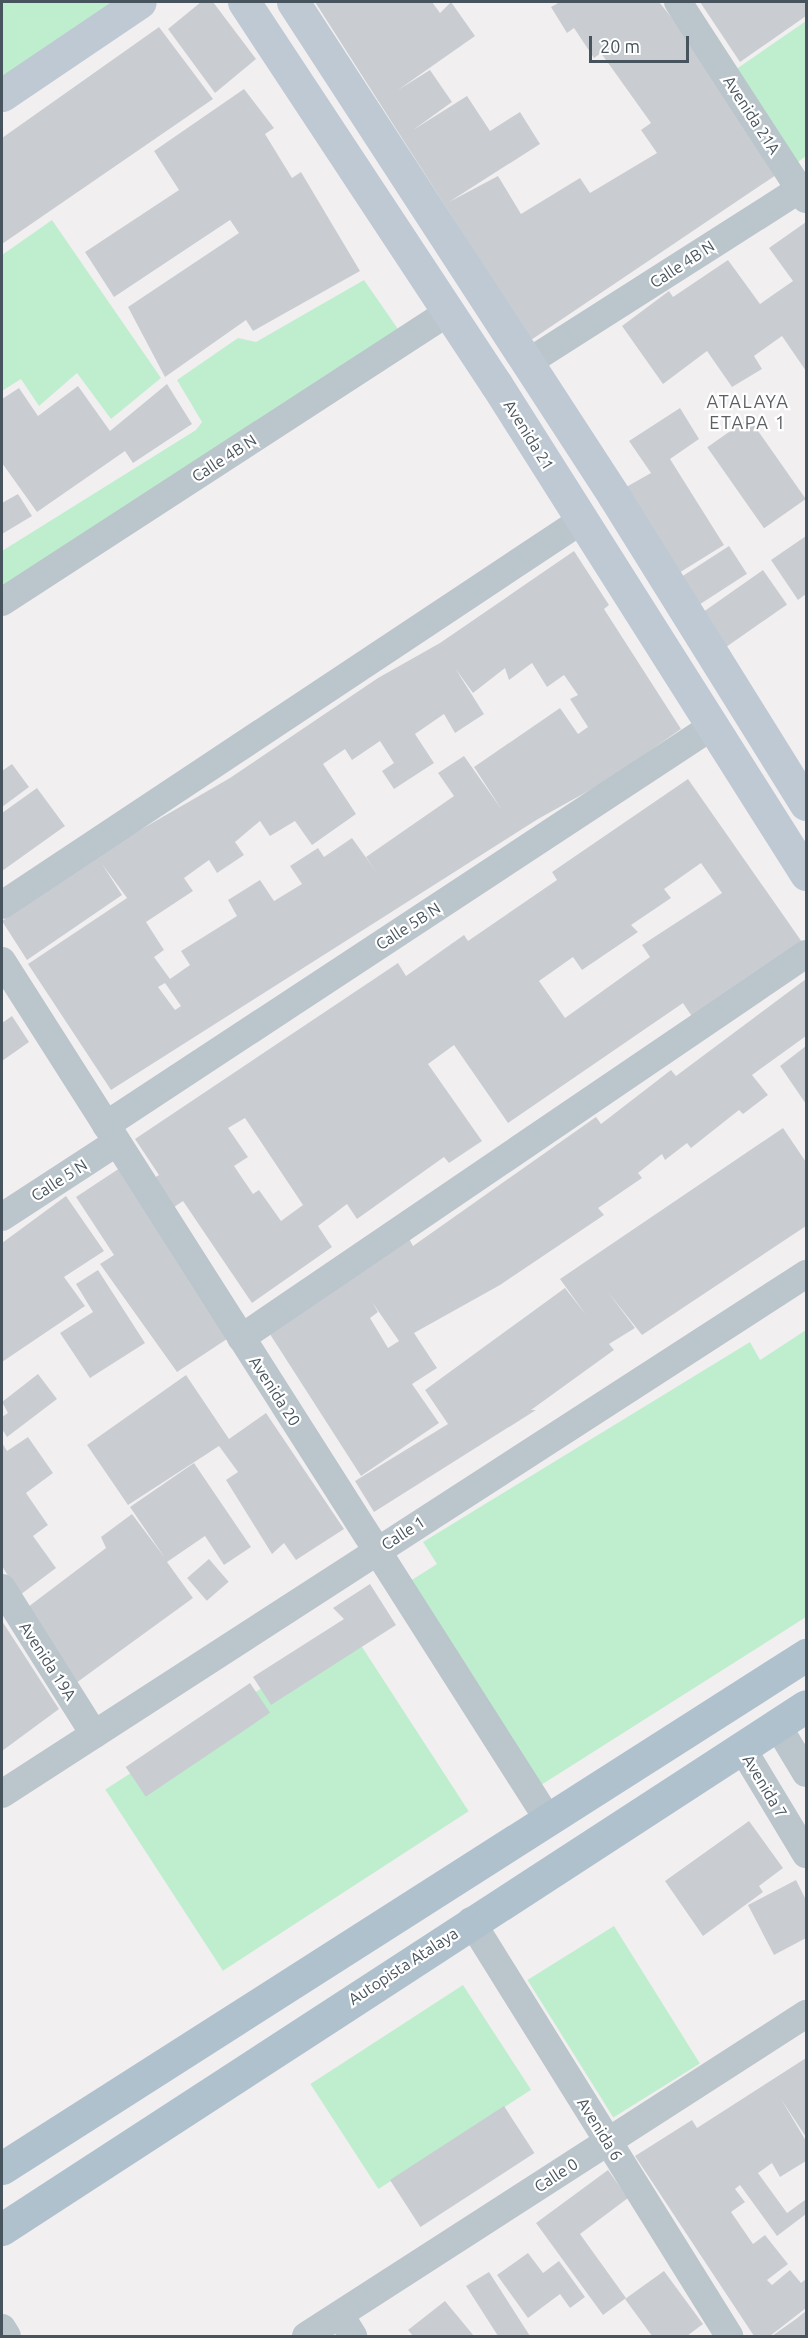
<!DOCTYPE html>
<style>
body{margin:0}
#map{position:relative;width:808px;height:2338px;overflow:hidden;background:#f2eff0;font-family:Ubuntu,sans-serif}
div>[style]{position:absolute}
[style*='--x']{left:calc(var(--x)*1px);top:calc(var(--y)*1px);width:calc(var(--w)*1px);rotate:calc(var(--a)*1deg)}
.green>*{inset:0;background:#bfeece;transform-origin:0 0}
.building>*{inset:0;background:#c9cdd2;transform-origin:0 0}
.street>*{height:28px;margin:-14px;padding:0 14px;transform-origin:14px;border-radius:14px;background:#bbc5cc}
.secondary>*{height:33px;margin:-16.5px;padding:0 16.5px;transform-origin:16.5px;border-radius:16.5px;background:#bec9d3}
.primary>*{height:33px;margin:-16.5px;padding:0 16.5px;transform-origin:16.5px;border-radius:16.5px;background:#b0c1ce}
span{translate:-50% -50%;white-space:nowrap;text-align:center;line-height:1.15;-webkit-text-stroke:4.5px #fff;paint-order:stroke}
.street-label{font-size:16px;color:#48545d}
.neighbourhood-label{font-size:18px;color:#5c6064;letter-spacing:1.5px}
.frame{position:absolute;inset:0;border:3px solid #48545d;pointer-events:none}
.scale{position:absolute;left:589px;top:36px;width:100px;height:27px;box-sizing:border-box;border:3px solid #48545d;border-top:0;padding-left:8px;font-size:18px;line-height:21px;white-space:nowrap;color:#48545d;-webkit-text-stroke:4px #fff;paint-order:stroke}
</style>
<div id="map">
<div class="green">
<div style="clip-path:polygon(2px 2px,140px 2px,2px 95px)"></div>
<div style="clip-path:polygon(806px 21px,806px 156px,794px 165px,735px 70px)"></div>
<div style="clip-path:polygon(52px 220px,161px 378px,111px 419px,77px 373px,39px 406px,21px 379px,2px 391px,2px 255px)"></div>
<div style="clip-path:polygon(364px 280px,398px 329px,2px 589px,2px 551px,196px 430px,202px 422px,177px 380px,238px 338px,256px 342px)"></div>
<div style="clip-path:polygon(806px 1330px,806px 1617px,530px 1792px,407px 1583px,437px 1564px,423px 1542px,750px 1342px,760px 1360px)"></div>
<div style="left:351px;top:1630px;width:216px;height:293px;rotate:57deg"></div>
<div style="left:614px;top:1926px;width:162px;height:102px;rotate:58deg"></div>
<div style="left:463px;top:1985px;width:125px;height:182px;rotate:57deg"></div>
</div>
<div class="building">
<div style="clip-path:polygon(201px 2px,213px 2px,256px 59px,215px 93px,168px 29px)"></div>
<div style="clip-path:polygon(315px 2px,432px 2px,440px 13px,451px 2px,475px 36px,398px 90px,430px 70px,452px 102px,413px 130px,467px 96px,490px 131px,520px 112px,540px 144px,449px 202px,498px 176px,521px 214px,580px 178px,590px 193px,657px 153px,641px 130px,651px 123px,601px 53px,594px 58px,574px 28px,567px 33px,551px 7px,560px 2px,659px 2px,694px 45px,779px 173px,531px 340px)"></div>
<div style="clip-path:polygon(700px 2px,806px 2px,806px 16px,740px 62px)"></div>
<div style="clip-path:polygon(159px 27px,213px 99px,2px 244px,2px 138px)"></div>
<div style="clip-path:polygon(244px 89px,274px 128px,265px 134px,292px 178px,301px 172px,360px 271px,253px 331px,246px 320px,165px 377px,128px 307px,239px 233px,230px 220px,114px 297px,85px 252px,179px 190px,154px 151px)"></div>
<div style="clip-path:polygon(806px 222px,806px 371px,782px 336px,754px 356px,762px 369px,732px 387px,707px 351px,663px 384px,622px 326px,669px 291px,673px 297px,728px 260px,760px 304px,793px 281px,769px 248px)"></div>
<div style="clip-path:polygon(167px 384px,192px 424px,133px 463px,125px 451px,37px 512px,2px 463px,2px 399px,19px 388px,38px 416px,78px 386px,110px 431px)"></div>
<div style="clip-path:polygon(680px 408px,699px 439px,670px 459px,724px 545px,674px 576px,621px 490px,651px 473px,629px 441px)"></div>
<div style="left:749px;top:418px;width:99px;height:51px;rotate:55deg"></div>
<div style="clip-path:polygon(18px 494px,32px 516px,2px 534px,2px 503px)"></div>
<div style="clip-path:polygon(806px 536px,806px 594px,798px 600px,771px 560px)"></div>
<div style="left:729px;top:546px;width:33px;height:63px;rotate:57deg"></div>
<div style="clip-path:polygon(evenodd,574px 551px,609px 605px,604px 609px,681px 729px,608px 780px,538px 819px,111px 1090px,28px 964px,127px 898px,102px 864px,122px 895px,27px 960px,2px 921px,121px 841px,230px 778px,378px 678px,440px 643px,574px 551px,532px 663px,547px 687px,564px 675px,578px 695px,570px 699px,588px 727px,578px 734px,560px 708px,474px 767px,502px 810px,464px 756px,438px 773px,454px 796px,366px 857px,377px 873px,352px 838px,324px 857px,318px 848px,290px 866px,302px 884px,274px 901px,282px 913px,260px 880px,228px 900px,237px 916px,181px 951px,190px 965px,170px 979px,154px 957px,164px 950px,146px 922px,193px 891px,184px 878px,209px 860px,217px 873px,244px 855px,235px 842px,260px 821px,270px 836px,295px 821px,312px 845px,356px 814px,323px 764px,345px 749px,352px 760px,380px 741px,394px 763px,382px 771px,394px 789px,434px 763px,415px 734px,444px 714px,455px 733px,484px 714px,455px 668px,473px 693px,505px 668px,509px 680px,532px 663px,574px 551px,165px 983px,181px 1006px,175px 1010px,158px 987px,165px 983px)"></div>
<div style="left:763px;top:570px;width:42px;height:77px;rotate:55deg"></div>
<div style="clip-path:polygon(12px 764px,29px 787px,2px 807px,2px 771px)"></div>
<div style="clip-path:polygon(evenodd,688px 779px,802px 942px,693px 1018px,683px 1003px,508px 1123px,454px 1045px,428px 1064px,482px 1141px,449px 1163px,444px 1157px,357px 1219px,347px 1204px,318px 1226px,332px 1247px,252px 1303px,183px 1201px,164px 1214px,144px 1184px,159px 1175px,135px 1139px,398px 963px,406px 976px,464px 935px,468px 941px,557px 880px,552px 872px,688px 779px,701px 863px,722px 893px,642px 945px,650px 957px,565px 1018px,539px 981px,573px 957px,582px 970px,638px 932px,631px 925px,671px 898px,664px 889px,701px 863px,688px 779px,245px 1118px,303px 1205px,281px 1221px,259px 1190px,253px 1194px,234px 1166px,248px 1157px,228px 1128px,245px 1118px)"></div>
<div style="clip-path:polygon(37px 788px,65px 826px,2px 871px,2px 813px)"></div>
<div style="clip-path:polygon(evenodd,806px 979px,806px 1036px,752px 1075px,768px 1095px,743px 1114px,739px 1110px,691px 1148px,687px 1143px,665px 1160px,662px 1154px,638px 1173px,642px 1178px,598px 1208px,604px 1215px,500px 1285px,414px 1333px,437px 1368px,412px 1384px,439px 1423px,361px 1476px,266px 1328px,408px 1237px,413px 1246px,596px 1117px,601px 1124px,671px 1070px,676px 1076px,806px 979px,372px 1302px,399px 1341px,388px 1348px,370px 1318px,378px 1312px,372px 1302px)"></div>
<div style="clip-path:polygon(12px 1016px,29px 1042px,2px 1061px,2px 1023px)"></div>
<div style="clip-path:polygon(806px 1046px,806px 1104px,780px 1066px)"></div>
<div style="clip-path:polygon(783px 1128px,806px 1162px,806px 1226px,642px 1335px,608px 1292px,635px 1328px,609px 1344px,614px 1350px,531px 1410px,536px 1410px,374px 1512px,355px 1481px,448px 1424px,425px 1390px,565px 1288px,586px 1315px,560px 1279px)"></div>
<div style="clip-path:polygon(126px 1164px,230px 1337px,177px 1372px,100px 1264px,114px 1255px,76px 1197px)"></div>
<div style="clip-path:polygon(66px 1196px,104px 1251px,64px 1277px,85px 1306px,2px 1362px,2px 1243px)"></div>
<div style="clip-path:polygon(98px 1270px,145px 1343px,90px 1378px,60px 1333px,93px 1312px,76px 1284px)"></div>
<div style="clip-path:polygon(38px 1374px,57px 1399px,7px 1437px,2px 1429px,2px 1417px,8px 1413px,2px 1402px)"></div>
<div style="clip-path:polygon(186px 1375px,229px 1439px,266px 1413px,344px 1529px,296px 1560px,284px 1543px,272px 1554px,226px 1480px,238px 1472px,219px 1446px,128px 1505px,87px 1445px)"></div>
<div style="clip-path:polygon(28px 1437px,53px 1473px,26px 1493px,48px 1525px,33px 1536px,56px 1568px,20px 1595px,2px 1566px,2px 1443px,7px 1451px)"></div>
<div style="clip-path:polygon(194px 1463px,251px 1547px,224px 1565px,205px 1536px,167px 1562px,193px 1598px,76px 1683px,28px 1607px,106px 1548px,101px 1537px,132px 1514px,165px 1558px,130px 1507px)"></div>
<div style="left:209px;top:1559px;width:30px;height:29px;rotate:49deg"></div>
<div style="clip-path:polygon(370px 1584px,396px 1625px,271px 1705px,253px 1677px,344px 1619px,333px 1608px)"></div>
<div style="clip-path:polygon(2px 1621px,59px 1709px,2px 1751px)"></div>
<div style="left:250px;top:1683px;width:36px;height:150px;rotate:56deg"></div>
<div style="clip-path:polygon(749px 1821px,783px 1868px,759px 1886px,763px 1892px,703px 1936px,665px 1881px)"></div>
<div style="clip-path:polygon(796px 1880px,806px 1900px,806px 1938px,774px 1955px,748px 1905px)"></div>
<div style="clip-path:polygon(806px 2058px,806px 2137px,781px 2099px,806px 2141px,806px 2161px,780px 2177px,772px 2163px,758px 2173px,787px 2213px,805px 2200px,806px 2214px,777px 2236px,740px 2185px,735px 2189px,745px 2202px,731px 2212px,753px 2244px,765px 2235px,788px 2264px,767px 2280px,772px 2285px,790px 2270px,801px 2283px,806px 2279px,806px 2308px,770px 2336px,754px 2336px,635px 2156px,692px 2120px,697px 2128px)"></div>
<div style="left:504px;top:2106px;width:56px;height:136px;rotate:57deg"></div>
<div style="clip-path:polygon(608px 2170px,628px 2198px,580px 2234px,626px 2298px,603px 2315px,536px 2223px)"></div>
<div style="clip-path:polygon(528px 2253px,543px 2273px,559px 2261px,585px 2297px,570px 2308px,560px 2294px,528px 2318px,497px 2275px)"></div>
<div style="clip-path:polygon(664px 2271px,703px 2324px,687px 2336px,652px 2336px,625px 2299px)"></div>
<div style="clip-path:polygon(489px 2272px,530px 2336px,498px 2336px,466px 2286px)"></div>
<div style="clip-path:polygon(445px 2301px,474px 2336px,413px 2336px,408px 2330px)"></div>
<div style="clip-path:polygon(806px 2311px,806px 2336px,772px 2336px,796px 2319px)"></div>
</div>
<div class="street">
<div style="--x:678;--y:2;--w:235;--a:57"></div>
<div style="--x:527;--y:363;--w:331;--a:-32.5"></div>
<div style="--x:2;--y:602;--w:531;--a:-33"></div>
<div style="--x:2;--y:905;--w:696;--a:-33.58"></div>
<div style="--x:2;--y:961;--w:1019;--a:57.54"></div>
<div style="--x:106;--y:1125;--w:724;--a:-33.34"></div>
<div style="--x:2;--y:1217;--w:137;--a:-33.1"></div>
<div style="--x:241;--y:1338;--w:683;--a:-34.2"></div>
<div style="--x:2;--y:1588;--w:173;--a:57.8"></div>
<div style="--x:777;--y:1725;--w:56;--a:58.9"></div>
<div style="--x:742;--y:1748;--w:124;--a:58.9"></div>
<div style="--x:2;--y:1794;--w:958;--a:-32.89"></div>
<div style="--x:471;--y:1921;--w:489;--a:58.1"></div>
<div style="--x:340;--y:2315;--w:25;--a:58"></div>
<div style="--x:2;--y:2328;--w:9;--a:58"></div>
<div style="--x:306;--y:2336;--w:595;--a:-32.78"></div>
</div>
<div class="secondary">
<div style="--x:244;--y:2;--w:458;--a:56.6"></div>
<div style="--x:496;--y:384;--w:580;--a:57.68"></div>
<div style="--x:293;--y:2;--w:589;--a:56.98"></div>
<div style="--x:614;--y:496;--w:363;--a:58.1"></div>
<div style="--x:2;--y:95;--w:166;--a:-34"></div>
</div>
<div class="primary">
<div style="--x:2;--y:2168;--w:954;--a:-32.54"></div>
<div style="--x:2;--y:2229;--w:959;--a:-33.04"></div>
</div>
<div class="street-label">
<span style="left:752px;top:115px;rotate:57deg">Avenida 21A</span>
<span style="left:682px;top:264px;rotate:-33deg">Calle 4B N</span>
<span style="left:529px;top:435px;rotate:58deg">Avenida 21</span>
<span style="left:224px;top:458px;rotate:-33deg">Calle 4B N</span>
<span style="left:408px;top:926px;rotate:-33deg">Calle 5B N</span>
<span style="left:59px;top:1180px;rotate:-33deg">Calle 5 N</span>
<span style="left:275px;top:1391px;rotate:57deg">Avenida 20</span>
<span style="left:403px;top:1533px;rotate:-33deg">Calle 1</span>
<span style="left:48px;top:1661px;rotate:57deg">Avenida 19A</span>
<span style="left:765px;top:1786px;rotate:59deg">Avenida 7</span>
<span style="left:403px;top:1966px;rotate:-33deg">Autopista Atalaya</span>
<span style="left:600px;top:2129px;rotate:58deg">Avenida 6</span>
<span style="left:556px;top:2175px;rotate:-33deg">Calle 0</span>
</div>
<div class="neighbourhood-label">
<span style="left:748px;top:412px">ATALAYA<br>ETAPA 1</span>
</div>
<div class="frame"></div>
<div class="scale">20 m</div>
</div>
